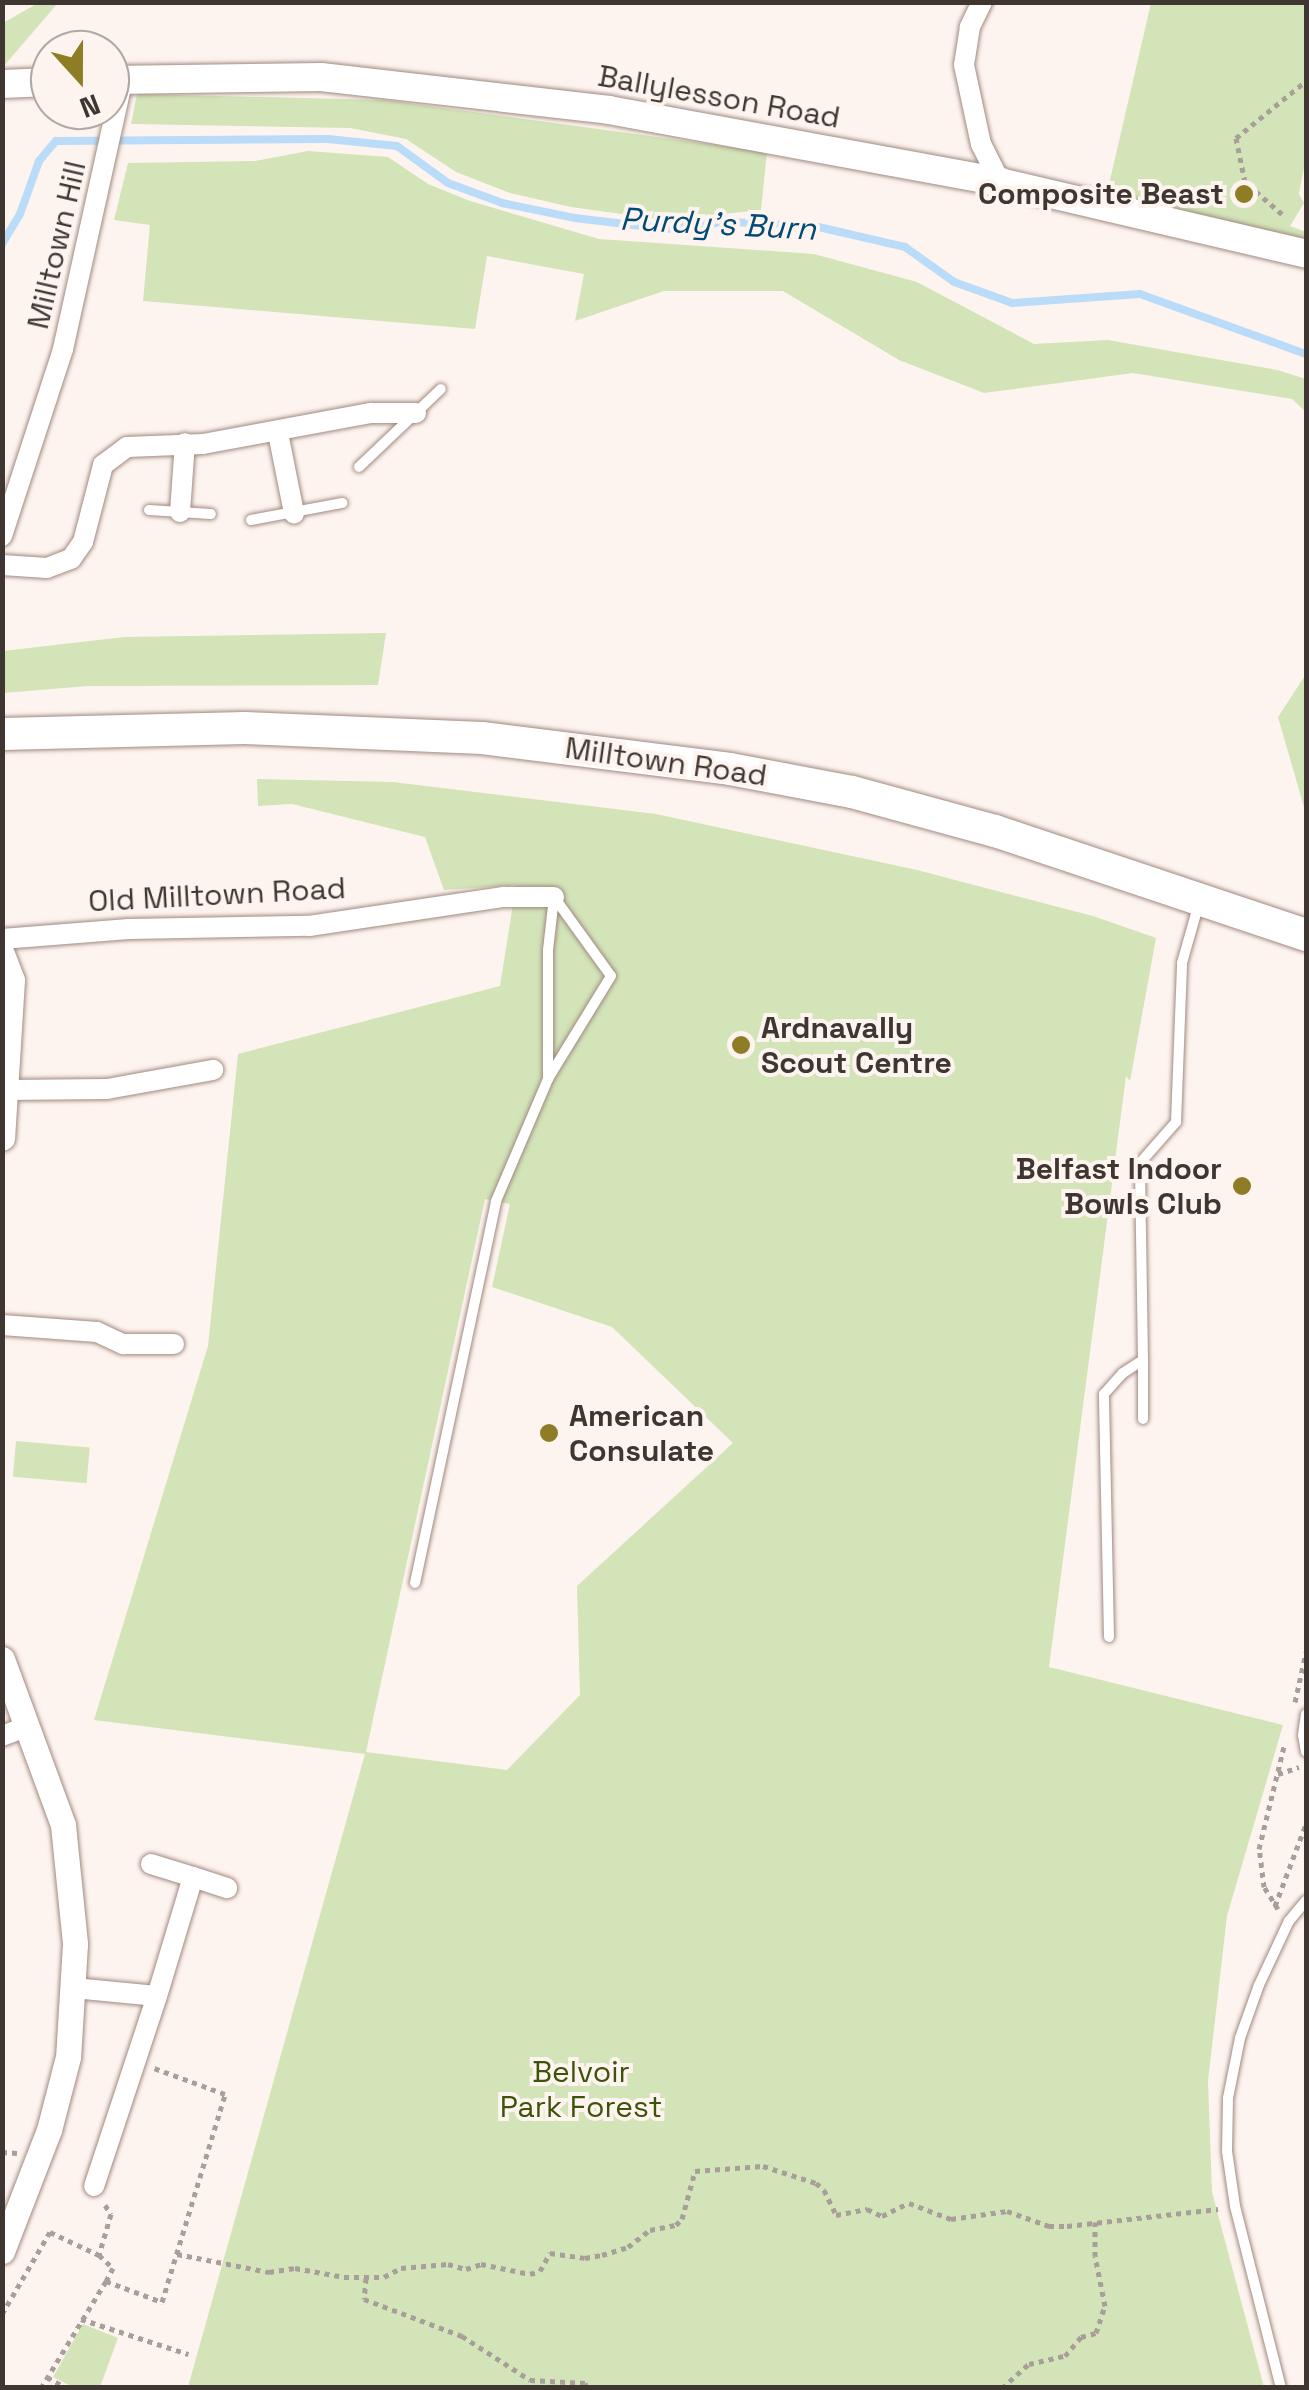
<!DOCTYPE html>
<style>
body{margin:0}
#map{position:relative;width:1309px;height:2390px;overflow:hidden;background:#fef4ef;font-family:"Space Grotesk",sans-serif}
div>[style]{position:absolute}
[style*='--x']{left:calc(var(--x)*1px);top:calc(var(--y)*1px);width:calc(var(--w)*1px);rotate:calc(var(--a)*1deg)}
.green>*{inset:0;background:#d2e4b8;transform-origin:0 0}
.stream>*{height:8px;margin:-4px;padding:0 4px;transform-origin:4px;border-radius:4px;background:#badcf9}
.path>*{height:5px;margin-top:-2.5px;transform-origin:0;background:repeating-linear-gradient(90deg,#a89f9a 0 5px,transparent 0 10px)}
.roads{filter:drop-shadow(0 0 2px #a18a80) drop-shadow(0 0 2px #a18a80)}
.service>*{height:10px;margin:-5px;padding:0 5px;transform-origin:5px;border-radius:5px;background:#fff}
.minor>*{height:20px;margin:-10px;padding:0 10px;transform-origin:10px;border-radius:10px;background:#fff}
.tertiary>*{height:25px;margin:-12.5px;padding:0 12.5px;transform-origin:12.5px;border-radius:12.5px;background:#fff}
.secondary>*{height:28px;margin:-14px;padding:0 14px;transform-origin:14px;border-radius:14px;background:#fff}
.trunk>*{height:32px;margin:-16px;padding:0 16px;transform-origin:16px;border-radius:16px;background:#fff}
.dots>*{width:28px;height:28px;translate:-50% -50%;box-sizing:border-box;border:5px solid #fef4ef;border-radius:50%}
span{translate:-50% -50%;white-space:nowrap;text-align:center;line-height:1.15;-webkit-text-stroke:8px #fef4ef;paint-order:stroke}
.street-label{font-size:30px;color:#3f3631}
.poi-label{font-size:30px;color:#3f3631;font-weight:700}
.right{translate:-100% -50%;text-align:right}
.left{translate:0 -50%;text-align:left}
.park-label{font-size:30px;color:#3d5309}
.water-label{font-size:32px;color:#004a77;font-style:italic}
.frame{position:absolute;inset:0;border:5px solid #3f3631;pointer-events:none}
.north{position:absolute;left:30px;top:30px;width:100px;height:100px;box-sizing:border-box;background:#fef4ef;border:2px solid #b2a8a3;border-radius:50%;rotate:159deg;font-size:28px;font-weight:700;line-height:40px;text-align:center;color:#3f3631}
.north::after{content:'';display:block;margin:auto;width:35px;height:45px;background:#8e7d24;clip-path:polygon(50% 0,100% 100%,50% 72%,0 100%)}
</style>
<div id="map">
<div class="green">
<div style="clip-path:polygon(40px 2px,58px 3px,3px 67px,3px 23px)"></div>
<div style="clip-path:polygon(1151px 3px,1306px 3px,1306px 157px,1299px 194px,1304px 203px,1290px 226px,1306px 232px,1306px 239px,1107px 193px)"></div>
<div style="clip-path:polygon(137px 94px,385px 100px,767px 152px,761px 210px,665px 220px,571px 207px,510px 193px,456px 172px,406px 139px,350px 128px,131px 124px)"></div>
<div style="clip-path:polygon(308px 151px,388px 157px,428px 184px,470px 201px,599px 239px,814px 254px,917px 282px,1034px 344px,1108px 340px,1277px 370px,1306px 379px,1306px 412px,1292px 399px,1133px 373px,984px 393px,899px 360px,783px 291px,664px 291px,575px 321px,584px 274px,487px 256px,475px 329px,143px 301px,150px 225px,114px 220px,128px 163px,255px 161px)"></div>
<div style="clip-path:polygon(386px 633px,378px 685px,88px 686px,3px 693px,3px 651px,124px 637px)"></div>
<div style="clip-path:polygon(1306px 674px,1306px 814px,1278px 717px)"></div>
<div style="clip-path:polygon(evenodd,257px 779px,393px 782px,656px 814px,917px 870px,1093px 916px,1156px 938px,1130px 1081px,1126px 1076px,1049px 1667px,1283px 1725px,1227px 1916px,1208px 2081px,1212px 2192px,1264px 2387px,188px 2387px,365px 1754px,94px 1720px,208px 1346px,238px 1054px,500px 986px,516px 885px,444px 890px,425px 837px,292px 804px,258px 806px,257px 779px,485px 1199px,510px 1204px,492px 1287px,612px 1327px,733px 1443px,577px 1586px,580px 1695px,507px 1770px,366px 1752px,485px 1199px)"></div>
<div style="left:16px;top:1441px;width:74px;height:36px;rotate:5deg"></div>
<div style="clip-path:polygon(83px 2324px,118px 2338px,100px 2387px,73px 2387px,53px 2377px)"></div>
</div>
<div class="stream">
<div style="--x:2;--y:244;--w:35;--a:-59"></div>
<div style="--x:20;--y:214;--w:56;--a:-70.3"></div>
<div style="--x:39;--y:161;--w:26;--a:-50"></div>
<div style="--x:56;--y:141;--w:272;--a:-0.4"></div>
<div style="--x:328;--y:139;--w:69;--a:5.8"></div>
<div style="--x:397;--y:146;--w:63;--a:36"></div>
<div style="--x:448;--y:183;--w:58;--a:20.3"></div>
<div style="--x:502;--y:203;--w:75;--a:11.6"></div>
<div style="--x:575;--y:218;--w:92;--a:6.9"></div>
<div style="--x:666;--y:229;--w:60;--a:-6.7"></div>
<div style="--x:726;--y:222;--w:84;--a:2"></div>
<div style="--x:810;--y:225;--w:98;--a:13"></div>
<div style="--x:905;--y:247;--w:60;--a:35.5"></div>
<div style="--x:954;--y:282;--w:62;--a:19.9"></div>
<div style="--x:1012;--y:303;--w:128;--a:-4"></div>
<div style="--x:1140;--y:294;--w:177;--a:19.9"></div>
</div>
<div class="path">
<div style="--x:1282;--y:214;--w:49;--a:-139.1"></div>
<div style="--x:1245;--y:182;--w:45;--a:-101.6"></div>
<div style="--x:1236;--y:138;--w:90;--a:-39.2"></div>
<div style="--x:1295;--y:1702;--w:51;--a:-77.6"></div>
<div style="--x:1278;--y:1774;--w:22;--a:-18"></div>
<div style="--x:1275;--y:1906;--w:88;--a:-69.3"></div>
<div style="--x:1278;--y:1909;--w:26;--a:-122"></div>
<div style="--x:1264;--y:1887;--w:38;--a:-97"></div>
<div style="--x:1259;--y:1849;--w:110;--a:-76.3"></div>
<div style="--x:2;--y:2152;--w:15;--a:4"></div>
<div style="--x:105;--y:2205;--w:11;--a:56"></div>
<div style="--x:111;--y:2214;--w:43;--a:106.3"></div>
<div style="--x:99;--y:2255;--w:19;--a:43"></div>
<div style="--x:113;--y:2268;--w:15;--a:118"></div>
<div style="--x:177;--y:2254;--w:94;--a:11.1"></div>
<div style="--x:269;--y:2272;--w:26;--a:-9"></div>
<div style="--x:295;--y:2268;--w:50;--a:10.4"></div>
<div style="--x:344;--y:2277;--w:40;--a:0"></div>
<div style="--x:384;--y:2277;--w:19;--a:-28"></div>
<div style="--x:401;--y:2268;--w:47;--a:-4.9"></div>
<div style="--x:448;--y:2264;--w:19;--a:16"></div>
<div style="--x:466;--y:2269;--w:16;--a:-18"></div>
<div style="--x:481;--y:2264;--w:50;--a:11.5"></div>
<div style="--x:530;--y:2274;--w:10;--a:-17"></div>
<div style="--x:540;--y:2271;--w:21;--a:-61"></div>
<div style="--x:550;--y:2253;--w:35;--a:8"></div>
<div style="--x:585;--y:2258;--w:17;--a:-10"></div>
<div style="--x:602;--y:2255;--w:27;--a:-17"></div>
<div style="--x:628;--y:2247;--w:28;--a:-38"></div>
<div style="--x:650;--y:2230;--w:26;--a:-11"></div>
<div style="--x:676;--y:2225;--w:8;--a:-45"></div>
<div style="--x:682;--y:2219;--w:50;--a:-74.8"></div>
<div style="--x:695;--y:2171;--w:68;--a:-4.2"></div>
<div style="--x:763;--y:2166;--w:56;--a:17.8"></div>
<div style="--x:816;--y:2183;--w:11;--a:41"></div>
<div style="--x:824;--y:2190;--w:28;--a:64"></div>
<div style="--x:836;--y:2215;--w:32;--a:-11"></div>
<div style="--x:867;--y:2209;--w:17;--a:25"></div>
<div style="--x:882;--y:2216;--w:30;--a:-26"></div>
<div style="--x:909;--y:2203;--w:45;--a:20.9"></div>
<div style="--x:951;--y:2219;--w:57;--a:-8.1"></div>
<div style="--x:1007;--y:2211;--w:45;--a:19.7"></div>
<div style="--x:1049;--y:2226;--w:18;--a:0"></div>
<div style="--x:1067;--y:2226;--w:152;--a:-6.4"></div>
<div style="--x:366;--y:2278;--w:21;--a:95"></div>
<div style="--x:364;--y:2299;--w:105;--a:20.7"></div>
<div style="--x:462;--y:2336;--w:81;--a:32.9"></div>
<div style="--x:530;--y:2380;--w:55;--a:3.1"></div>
<div style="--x:585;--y:2383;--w:5;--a:68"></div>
<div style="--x:2;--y:2314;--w:95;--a:-59.7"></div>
<div style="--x:50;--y:2232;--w:54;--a:25.1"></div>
<div style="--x:81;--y:2319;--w:113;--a:18.1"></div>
<div style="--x:47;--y:2377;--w:22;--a:30"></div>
<div style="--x:41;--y:2388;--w:125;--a:-58.7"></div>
<div style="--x:106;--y:2281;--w:60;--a:20.6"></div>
<div style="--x:162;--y:2302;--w:217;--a:-73.1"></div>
<div style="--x:225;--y:2094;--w:76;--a:-159.9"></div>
<div style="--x:1002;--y:2388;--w:36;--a:-42"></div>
<div style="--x:1029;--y:2364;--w:37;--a:-13"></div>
<div style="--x:1065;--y:2356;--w:25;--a:-50"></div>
<div style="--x:1081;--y:2337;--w:16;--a:-15"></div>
<div style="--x:1096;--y:2333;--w:28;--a:-72"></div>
<div style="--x:1105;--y:2306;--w:51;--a:-101.3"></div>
<div style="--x:1095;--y:2256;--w:34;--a:-90"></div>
</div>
<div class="roads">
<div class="service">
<div style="--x:359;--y:467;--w:113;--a:-43.6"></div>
<div style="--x:149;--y:510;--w:62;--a:3.7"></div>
<div style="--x:251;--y:520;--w:93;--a:-10.6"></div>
<div style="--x:554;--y:897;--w:97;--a:54.2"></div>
<div style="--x:611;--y:976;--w:121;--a:121.5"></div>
<div style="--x:548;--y:1079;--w:129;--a:-90"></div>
<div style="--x:548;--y:950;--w:53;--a:-83.5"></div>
<div style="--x:1143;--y:1419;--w:59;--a:-90"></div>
<div style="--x:415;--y:1583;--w:390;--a:-78"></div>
<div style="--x:496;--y:1201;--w:133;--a:-66.9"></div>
<div style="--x:1109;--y:1637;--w:243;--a:-91.2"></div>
<div style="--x:1104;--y:1394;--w:28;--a:-48"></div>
<div style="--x:1123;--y:1373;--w:24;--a:-33"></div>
<div style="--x:1143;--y:1360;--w:197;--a:-90.9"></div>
<div style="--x:1140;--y:1163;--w:55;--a:-48.7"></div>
<div style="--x:1176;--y:1122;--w:159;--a:-87.8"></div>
<div style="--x:1182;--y:963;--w:62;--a:-74.2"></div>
<div style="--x:1306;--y:1714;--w:21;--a:98"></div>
<div style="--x:1303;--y:1735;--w:17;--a:80"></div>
<div style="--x:1281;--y:2388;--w:188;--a:-104.2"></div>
<div style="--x:1235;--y:2206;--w:56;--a:-98.3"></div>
<div style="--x:1227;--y:2151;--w:53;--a:-88.9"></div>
<div style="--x:1228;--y:2098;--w:61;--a:-78.7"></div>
<div style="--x:1240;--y:2038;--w:56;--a:-70.3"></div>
<div style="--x:1259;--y:1985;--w:71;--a:-64.9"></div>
<div style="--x:1289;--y:1921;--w:26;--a:-50"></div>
</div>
<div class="minor">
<div style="--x:982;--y:2;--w:28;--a:116"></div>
<div style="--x:970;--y:27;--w:38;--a:99"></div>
<div style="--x:964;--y:65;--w:81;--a:77.9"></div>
<div style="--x:981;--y:144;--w:42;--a:63.4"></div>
<div style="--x:278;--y:433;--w:82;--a:78.7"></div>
<div style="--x:180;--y:512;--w:69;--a:-85.9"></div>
<div style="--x:2;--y:536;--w:197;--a:-71.9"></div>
<div style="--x:63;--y:349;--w:277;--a:-77.5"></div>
<div style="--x:2;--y:565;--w:45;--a:3.8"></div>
<div style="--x:47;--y:568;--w:26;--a:-21"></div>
<div style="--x:71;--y:559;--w:21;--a:-55"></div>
<div style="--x:83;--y:542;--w:80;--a:-75.4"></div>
<div style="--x:103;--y:465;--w:30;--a:-37"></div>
<div style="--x:127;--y:447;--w:76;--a:-2.3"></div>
<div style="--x:203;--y:444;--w:171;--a:-10.5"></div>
<div style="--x:371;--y:413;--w:45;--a:0"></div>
<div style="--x:2;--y:939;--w:127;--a:-4.5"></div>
<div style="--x:129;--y:929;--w:180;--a:-1"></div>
<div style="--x:309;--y:926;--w:197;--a:-8.5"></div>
<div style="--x:504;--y:897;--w:50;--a:0"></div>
<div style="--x:6;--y:1090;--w:101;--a:-0.6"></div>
<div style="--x:107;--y:1089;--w:108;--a:-10.2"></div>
<div style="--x:2;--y:1325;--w:95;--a:4.2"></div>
<div style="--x:97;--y:1332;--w:29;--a:25"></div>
<div style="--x:123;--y:1344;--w:51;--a:0"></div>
<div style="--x:2;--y:1736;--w:25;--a:-21"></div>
<div style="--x:151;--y:1864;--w:44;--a:17.2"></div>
<div style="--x:193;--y:1877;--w:124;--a:106.8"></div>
<div style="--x:193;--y:1877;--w:36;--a:18"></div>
<div style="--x:74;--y:1988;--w:83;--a:5.5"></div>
<div style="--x:157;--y:1996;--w:200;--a:108.3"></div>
</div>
<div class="tertiary">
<div style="--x:2;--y:954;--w:28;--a:69"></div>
<div style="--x:12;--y:980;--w:158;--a:93.6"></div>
<div style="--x:2;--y:1659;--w:177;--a:69.8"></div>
<div style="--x:63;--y:1825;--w:120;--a:84.2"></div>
<div style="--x:75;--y:1944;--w:113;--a:93.5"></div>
<div style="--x:68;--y:2057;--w:75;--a:104.6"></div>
<div style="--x:49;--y:2130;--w:130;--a:111.2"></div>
</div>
<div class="secondary">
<div style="--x:110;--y:80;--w:211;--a:-0.8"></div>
<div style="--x:321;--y:77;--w:290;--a:6.5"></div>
<div style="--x:609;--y:110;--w:398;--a:10.4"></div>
<div style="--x:1000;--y:182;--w:314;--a:13.2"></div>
<div style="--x:2;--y:84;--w:48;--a:-2.4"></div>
</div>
<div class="trunk">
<div style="--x:2;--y:734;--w:243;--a:-1.4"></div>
<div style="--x:245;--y:728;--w:237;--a:2.4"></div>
<div style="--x:482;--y:738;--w:250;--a:7.1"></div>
<div style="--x:730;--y:769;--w:124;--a:10.7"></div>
<div style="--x:852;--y:792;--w:148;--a:15.3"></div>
<div style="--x:995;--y:831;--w:328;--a:18.5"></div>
</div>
</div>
<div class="dots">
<div style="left:1244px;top:194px;background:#8e7d24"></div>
<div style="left:741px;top:1045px;background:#8e7d24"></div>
<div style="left:1242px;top:1186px;background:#8e7d24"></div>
<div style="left:549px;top:1433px;background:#8e7d24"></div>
</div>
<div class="street-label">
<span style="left:719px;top:97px;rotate:10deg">Ballylesson Road</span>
<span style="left:57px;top:245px;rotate:-77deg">Milltown Hill</span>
<span style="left:666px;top:762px;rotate:8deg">Milltown Road</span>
<span style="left:217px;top:895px;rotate:-3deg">Old Milltown Road</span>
</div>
<div class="poi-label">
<span class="right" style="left:1224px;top:194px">Composite Beast</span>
<span class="left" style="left:761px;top:1045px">Ardnavally<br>Scout Centre</span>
<span class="right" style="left:1222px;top:1186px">Belfast Indoor<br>Bowls Club</span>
<span class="left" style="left:569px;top:1433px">American<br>Consulate</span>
</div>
<div class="park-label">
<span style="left:581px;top:2089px">Belvoir<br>Park Forest</span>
</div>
<div class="water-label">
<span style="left:718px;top:224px;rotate:3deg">Purdy's Burn</span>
</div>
<div class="frame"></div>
<div class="north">N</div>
</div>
